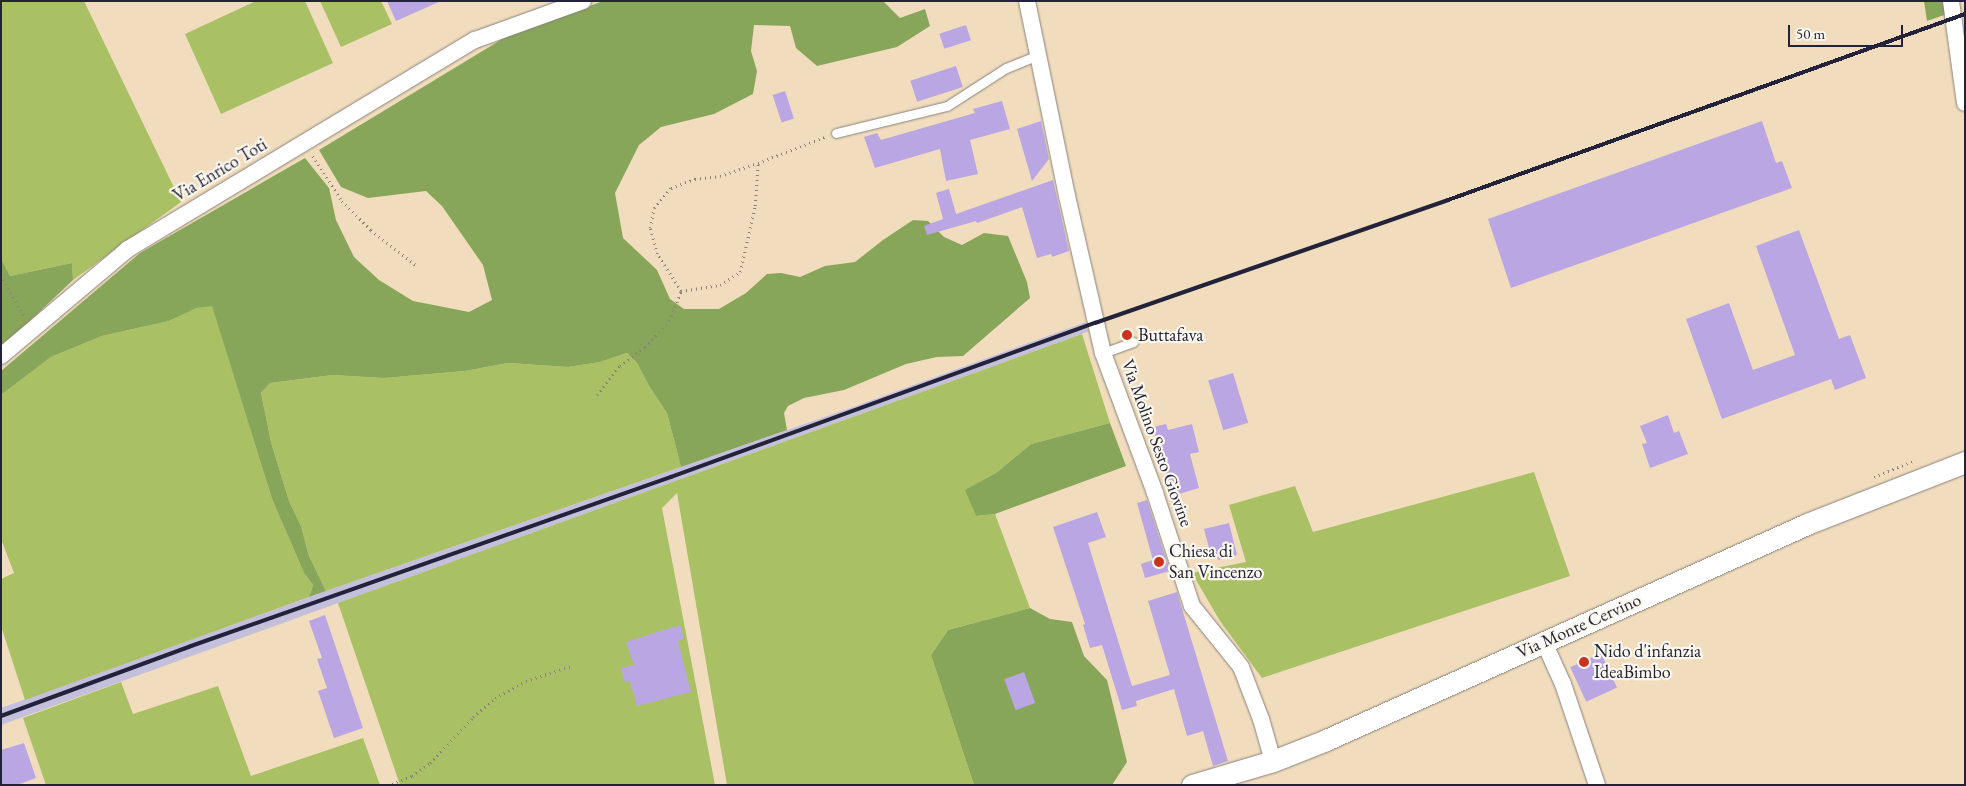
<!DOCTYPE html>
<style>
body{margin:0}
#map{position:relative;width:1966px;height:786px;overflow:hidden;background:#f1ddbd;font-family:"EB Garamond",serif}
div>[style]{position:absolute}
[style*='--x']{left:calc(var(--x)*1px);top:calc(var(--y)*1px);width:calc(var(--w)*1px);rotate:calc(var(--a)*1deg)}
.industrial>*{inset:0;background:#c4c0db}
.green>*{inset:0;background:#aac064}
.forest>*{inset:0;background:#87a65a}
.building>*{inset:0;background:#b9a6e2;transform-origin:0 0}
.path>*{height:2.5px;margin-top:-1.25px;transform-origin:0;background:repeating-linear-gradient(90deg,#8a807c 0 1px,transparent 0 5px)}
.roads{filter:drop-shadow(0 0 1px #8a807c) drop-shadow(0 0 1px #8a807c)}
.service>*{height:9px;margin:-4.5px;padding:0 4.5px;transform-origin:4.5px;border-radius:4.5px;background:#fff}
.minor>*{height:16px;margin:-8px;padding:0 8px;transform-origin:8px;border-radius:8px;background:#fff}
.tertiary>*{height:21px;margin:-10.5px;padding:0 10.5px;transform-origin:10.5px;border-radius:10.5px;background:#fff}
.rail>*{height:4px;margin:-2px;padding:0 2px;transform-origin:2px;border-radius:2px;background:#22223b}
.dots>*{width:14px;height:14px;translate:-50% -50%;box-sizing:border-box;border:2px solid #fbf7ec;border-radius:50%}
span{translate:-50% -50%;white-space:nowrap;text-align:center;line-height:1.15;-webkit-text-stroke:4.5px #fbf7ec;paint-order:stroke}
.street-label{font-size:18px;color:#22223b}
.poi-label{font-size:18px;color:#22223b}
.left{translate:0 -50%;text-align:left}
.frame{position:absolute;inset:0;border:2px solid #22223b;pointer-events:none}
.scale{position:absolute;left:1788px;top:25px;width:115px;height:22px;box-sizing:border-box;border:2px solid #22223b;border-top:0;padding-left:6px;font-size:15px;line-height:18px;white-space:nowrap;color:#22223b;-webkit-text-stroke:4px #fbf7ec;paint-order:stroke}
</style>
<div id="map">
<div class="industrial">
<div style="clip-path:polygon(1086px 322px,1088px 331px,1082px 334px,1px 725px,1px 708px,326px 591px,856px 406px)"></div>
</div>
<div class="green">
<div style="clip-path:polygon(1px 1px,84px 1px,181px 202px,73px 280px,72px 263px,10px 276px,1px 258px)"></div>
<div style="clip-path:polygon(256px 1px,305px 1px,333px 63px,221px 114px,185px 34px)"></div>
<div style="clip-path:polygon(320px 1px,381px 1px,392px 24px,341px 47px)"></div>
<div style="clip-path:polygon(212px 305px,272px 499px,304px 573px,313px 585px,309px 597px,25px 700px,1px 626px,1px 579px,14px 573px,1px 539px,1px 395px,51px 357px,102px 336px,169px 321px,197px 308px)"></div>
<div style="clip-path:polygon(1082px 334px,1110px 423px,1031px 444px,996px 473px,966px 490px,976px 516px,995px 514px,1030px 608px,948px 630px,931px 655px,974px 785px,727px 785px,677px 493px,662px 508px,715px 785px,400px 785px,338px 603px)"></div>
<div style="clip-path:polygon(627px 353px,637px 363px,649px 386px,667px 413px,681px 467px,326px 591px,309px 556px,301px 526px,289px 501px,271px 442px,261px 393px,270px 383px,333px 375px,384px 378px,465px 371px,508px 363px,568px 367px,600px 362px)"></div>
<div style="clip-path:polygon(1534px 472px,1570px 576px,1262px 678px,1220px 621px,1192px 573px,1246px 562px,1229px 505px,1295px 486px,1313px 532px)"></div>
<div style="clip-path:polygon(121px 682px,133px 714px,218px 686px,251px 776px,363px 738px,380px 785px,46px 785px,23px 718px)"></div>
</div>
<div class="forest">
<div style="clip-path:polygon(603px 1px,883px 1px,900px 18px,925px 9px,930px 26px,897px 47px,817px 66px,796px 48px,790px 26px,754px 25px,751px 51px,757px 71px,753px 94px,714px 114px,661px 127px,639px 145px,615px 193px,623px 238px,657px 270px,670px 299px,684px 309px,719px 309px,746px 293px,767px 274px,781px 273px,800px 277px,825px 266px,855px 262px,883px 240px,913px 220px,928px 221px,944px 237px,962px 245px,984px 233px,1008px 236px,1027px 282px,1030px 298px,963px 356px,937px 357px,906px 364px,844px 390px,804px 398px,788px 406px,784px 413px,787px 430px,681px 467px,667px 413px,649px 386px,637px 363px,627px 353px,600px 362px,568px 367px,508px 363px,465px 371px,384px 378px,333px 375px,270px 383px,261px 393px,271px 442px,289px 501px,301px 526px,309px 556px,326px 591px,309px 597px,313px 585px,304px 573px,272px 499px,212px 306px,197px 308px,169px 321px,102px 336px,51px 357px,1px 395px,1px 371px,140px 253px,305px 158px,329px 188px,336px 220px,354px 257px,379px 280px,413px 301px,469px 312px,492px 300px,483px 265px,442px 206px,426px 191px,368px 198px,341px 187px,319px 150px,504px 38px)"></div>
<div style="clip-path:polygon(1924px 1px,1951px 1px,1947px 14px,1927px 21px)"></div>
<div style="clip-path:polygon(1px 258px,10px 276px,72px 263px,73px 280px,1px 348px)"></div>
<div style="clip-path:polygon(1110px 423px,1126px 466px,995px 514px,976px 516px,965px 490px,996px 473px,1031px 444px)"></div>
<div style="clip-path:polygon(1030px 608px,1050px 619px,1072px 622px,1084px 656px,1107px 680px,1127px 762px,1112px 785px,974px 785px,931px 655px,948px 630px)"></div>
</div>
<div class="building">
<div style="clip-path:polygon(387px 1px,441px 1px,396px 21px)"></div>
<div style="left:966px;top:25px;width:16px;height:28px;rotate:72deg"></div>
<div style="left:956px;top:66px;width:22px;height:48px;rotate:72deg"></div>
<div style="left:785px;top:91px;width:29px;height:13px;rotate:72deg"></div>
<div style="clip-path:polygon(1002px 101px,1010px 129px,970px 140px,978px 174px,946px 181px,940px 149px,875px 168px,864px 137px,877px 133px,881px 140px,975px 113px,973px 109px)"></div>
<div style="clip-path:polygon(1041px 121px,1049px 159px,1032px 181px,1017px 129px)"></div>
<div style="clip-path:polygon(1762px 121px,1776px 163px,1782px 161px,1792px 188px,1511px 288px,1488px 219px)"></div>
<div style="clip-path:polygon(1053px 180px,1069px 251px,1052px 257px,1051px 254px,1037px 258px,1022px 207px,977px 223px,976px 221px,927px 235px,924px 226px,943px 219px,936px 193px,949px 189px,956px 214px)"></div>
<div style="clip-path:polygon(1799px 230px,1839px 339px,1850px 335px,1866px 378px,1835px 390px,1831px 379px,1722px 419px,1686px 319px,1729px 303px,1753px 370px,1795px 355px,1756px 246px)"></div>
<div style="left:1233px;top:373px;width:52px;height:26px;rotate:73deg"></div>
<div style="clip-path:polygon(1668px 415px,1674px 433px,1679px 431px,1688px 454px,1650px 468px,1642px 444px,1647px 443px,1640px 426px)"></div>
<div style="clip-path:polygon(1166px 424px,1168px 430px,1192px 424px,1199px 452px,1190px 454px,1199px 488px,1172px 496px,1153px 427px)"></div>
<div style="clip-path:polygon(1147px 500px,1170px 571px,1145px 578px,1141px 564px,1153px 560px,1137px 503px)"></div>
<div style="clip-path:polygon(1097px 512px,1106px 537px,1088px 543px,1132px 686px,1170px 675px,1148px 601px,1177px 592px,1228px 761px,1213px 766px,1203px 731px,1187px 736px,1174px 689px,1136px 701px,1137px 706px,1122px 710px,1102px 645px,1090px 648px,1083px 625px,1085px 624px,1053px 527px)"></div>
<div style="clip-path:polygon(1229px 523px,1237px 555px,1218px 560px,1217px 557px,1212px 559px,1204px 529px)"></div>
<div style="clip-path:polygon(325px 615px,363px 728px,334px 738px,318px 691px,327px 688px,317px 659px,322px 658px,309px 621px)"></div>
<div style="clip-path:polygon(680px 625px,684px 639px,678px 641px,691px 692px,637px 706px,630px 681px,625px 683px,621px 668px,634px 665px,626px 642px)"></div>
<div style="left:1601px;top:653px;width:38px;height:34px;rotate:65deg"></div>
<div style="left:1024px;top:672px;width:33px;height:21px;rotate:70deg"></div>
<div style="clip-path:polygon(24px 743px,36px 778px,17px 785px,1px 785px,1px 750px)"></div>
</div>
<div class="path">
<div style="--x:313;--y:156;--w:54;--a:57.2"></div>
<div style="--x:342;--y:201;--w:41;--a:45"></div>
<div style="--x:371;--y:230;--w:57;--a:37.9"></div>
<div style="--x:1;--y:275;--w:47;--a:60.7"></div>
<div style="--x:681;--y:291;--w:44;--a:-123"></div>
<div style="--x:657;--y:254;--w:27;--a:-105"></div>
<div style="--x:650;--y:228;--w:20;--a:-79"></div>
<div style="--x:654;--y:208;--w:26;--a:-50"></div>
<div style="--x:671;--y:188;--w:26;--a:-21"></div>
<div style="--x:695;--y:179;--w:25;--a:-7"></div>
<div style="--x:720;--y:176;--w:40;--a:-18.9"></div>
<div style="--x:597;--y:395;--w:37;--a:-52"></div>
<div style="--x:620;--y:366;--w:31;--a:-37"></div>
<div style="--x:645;--y:347;--w:35;--a:-47"></div>
<div style="--x:669;--y:321;--w:32;--a:-68"></div>
<div style="--x:681;--y:291;--w:39;--a:-9"></div>
<div style="--x:720;--y:285;--w:24;--a:-33"></div>
<div style="--x:740;--y:272;--w:68;--a:-77.2"></div>
<div style="--x:755;--y:206;--w:43;--a:-86"></div>
<div style="--x:758;--y:163;--w:72;--a:-21.2"></div>
<div style="--x:1874;--y:477;--w:42;--a:-22.3"></div>
<div style="--x:392;--y:784;--w:22;--a:-22"></div>
<div style="--x:412;--y:776;--w:22;--a:-36"></div>
<div style="--x:430;--y:763;--w:63;--a:-46.9"></div>
<div style="--x:473;--y:717;--w:29;--a:-41"></div>
<div style="--x:495;--y:698;--w:35;--a:-29"></div>
<div style="--x:526;--y:681;--w:47;--a:-18.4"></div>
</div>
<div class="roads">
<div class="service">
<div style="--x:836;--y:133;--w:114;--a:-13.7"></div>
<div style="--x:947;--y:106;--w:70;--a:-32.8"></div>
<div style="--x:1006;--y:68;--w:35;--a:-22"></div>
<div style="--x:1103;--y:353;--w:32;--a:-20"></div>
</div>
<div class="minor">
<div style="--x:1027;--y:1;--w:199;--a:78.4"></div>
<div style="--x:1067;--y:196;--w:161;--a:77.1"></div>
<div style="--x:1103;--y:353;--w:149;--a:69.6"></div>
<div style="--x:1155;--y:493;--w:119;--a:71.9"></div>
<div style="--x:1192;--y:606;--w:78;--a:51.2"></div>
<div style="--x:1241;--y:667;--w:56;--a:69"></div>
<div style="--x:1261;--y:719;--w:44;--a:74.1"></div>
<div style="--x:1951;--y:1;--w:103;--a:82.2"></div>
<div style="--x:1;--y:356;--w:166;--a:-40.1"></div>
<div style="--x:128;--y:249;--w:405;--a:-31.1"></div>
<div style="--x:475;--y:40;--w:115;--a:-19.9"></div>
<div style="--x:1544;--y:642;--w:46;--a:65.7"></div>
<div style="--x:1563;--y:684;--w:107;--a:71.4"></div>
</div>
<div class="tertiary">
<div style="--x:1192;--y:785;--w:84;--a:-16.5"></div>
<div style="--x:1273;--y:761;--w:57;--a:-21.6"></div>
<div style="--x:1326;--y:740;--w:527;--a:-24.18"></div>
<div style="--x:1807;--y:524;--w:170;--a:-21.4"></div>
</div>
</div>
<div class="rail">
<div style="--x:1;--y:716;--w:202;--a:-20.2"></div>
<div style="--x:191;--y:646;--w:509;--a:-19.4"></div>
<div style="--x:671;--y:477;--w:451;--a:-20"></div>
<div style="--x:1095;--y:323;--w:374;--a:-19.2"></div>
<div style="--x:1448;--y:200;--w:549;--a:-19.79"></div>
</div>
<div class="dots">
<div style="left:1127px;top:335px;background:#c8321e"></div>
<div style="left:1159px;top:562px;background:#c8321e"></div>
<div style="left:1584px;top:662px;background:#c8321e"></div>
</div>
<div class="street-label">
<span style="left:220px;top:170px;rotate:-31deg">Via Enrico Toti</span>
<span style="left:1157px;top:443px;rotate:70deg">Via Molino Sesto Giovine</span>
<span style="left:1579px;top:626px;rotate:-24deg">Via Monte Cervino</span>
</div>
<div class="poi-label">
<span class="left" style="left:1138px;top:335px">Buttafava</span>
<span class="left" style="left:1169px;top:562px">Chiesa di<br>San Vincenzo</span>
<span class="left" style="left:1594px;top:662px">Nido d'infanzia<br>IdeaBimbo</span>
</div>
<div class="frame"></div>
<div class="scale">50 m</div>
</div>
